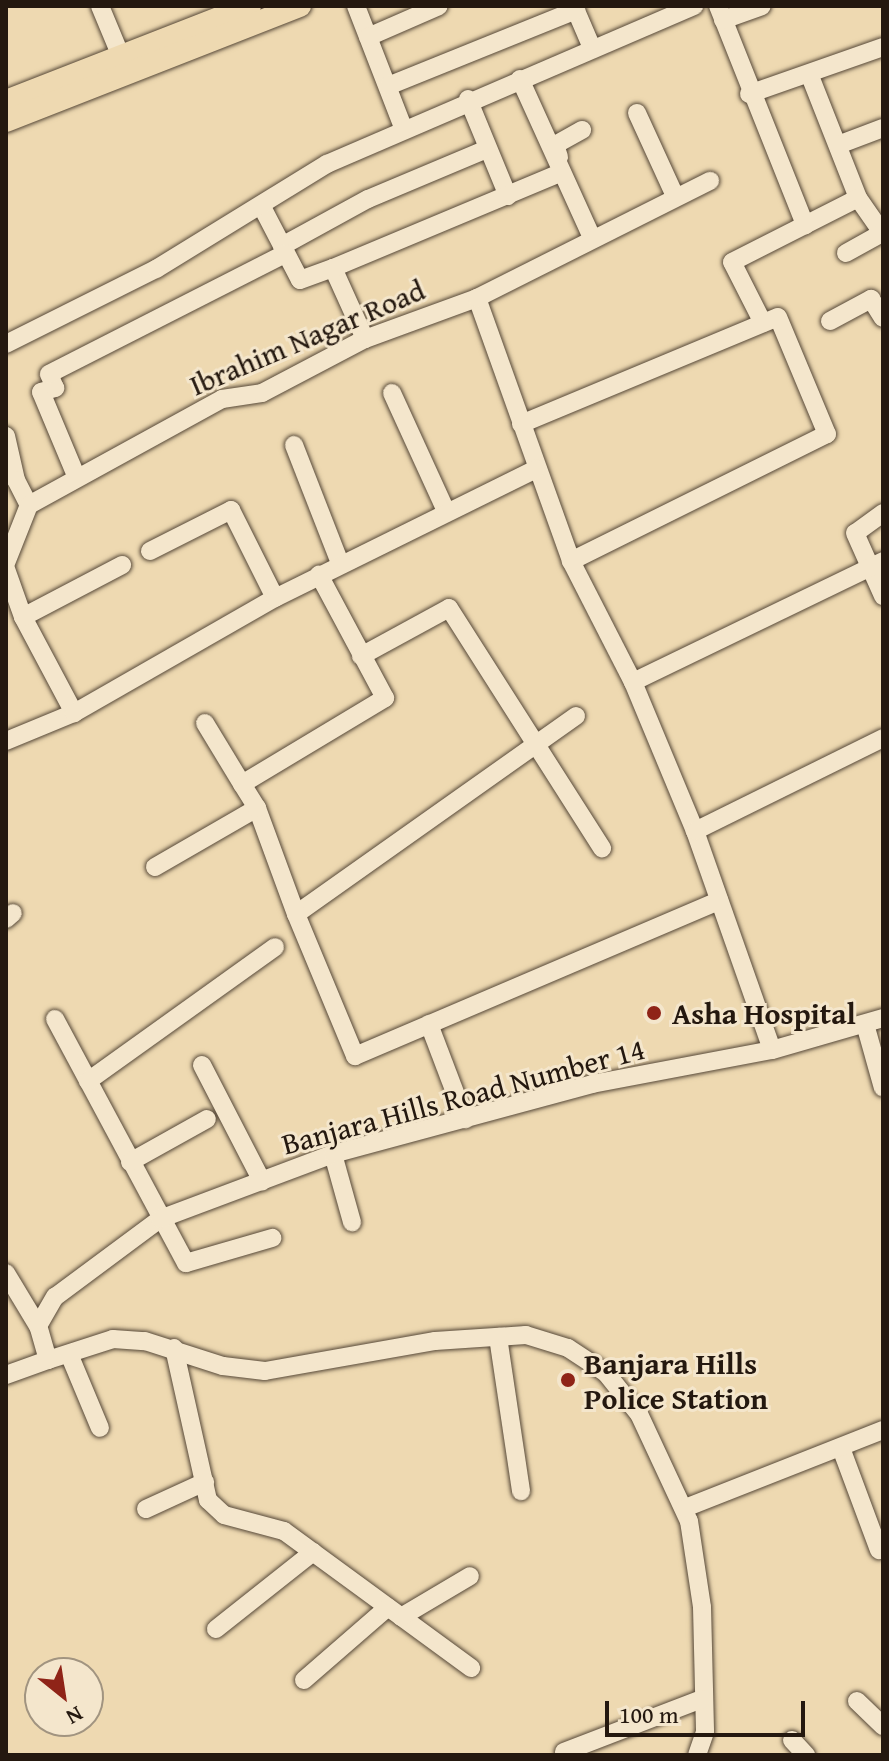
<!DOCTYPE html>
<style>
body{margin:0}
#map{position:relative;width:889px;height:1761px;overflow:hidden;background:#eed9b1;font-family:"Gentium Book Plus",serif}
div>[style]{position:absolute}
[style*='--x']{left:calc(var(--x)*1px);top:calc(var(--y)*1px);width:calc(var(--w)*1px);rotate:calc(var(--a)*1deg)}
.roads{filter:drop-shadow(0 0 2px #564838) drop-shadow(0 0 2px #564838)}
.minor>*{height:18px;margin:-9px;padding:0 9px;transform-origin:9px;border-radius:9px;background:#f4e6cc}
.major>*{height:22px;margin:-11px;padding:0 11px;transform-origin:11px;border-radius:11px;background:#eed9b1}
.dots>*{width:22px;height:22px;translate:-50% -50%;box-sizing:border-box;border:4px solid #f4e6cc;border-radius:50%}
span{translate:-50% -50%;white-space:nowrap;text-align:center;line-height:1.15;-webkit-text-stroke:6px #f4e6cc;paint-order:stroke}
.street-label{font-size:30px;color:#24180f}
.poi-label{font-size:30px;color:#24180f;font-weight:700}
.left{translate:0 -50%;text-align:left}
.frame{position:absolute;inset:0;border:8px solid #24180f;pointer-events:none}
.north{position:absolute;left:24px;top:1657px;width:80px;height:80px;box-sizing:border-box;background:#f4e6cc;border:2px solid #a19480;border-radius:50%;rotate:150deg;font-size:22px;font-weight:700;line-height:32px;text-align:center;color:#24180f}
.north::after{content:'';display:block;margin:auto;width:28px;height:36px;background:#8f2418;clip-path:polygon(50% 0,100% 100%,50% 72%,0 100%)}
.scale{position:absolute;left:605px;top:1701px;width:200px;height:36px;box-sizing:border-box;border:4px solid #24180f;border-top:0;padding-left:10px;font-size:24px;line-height:28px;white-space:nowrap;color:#24180f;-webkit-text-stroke:6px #f4e6cc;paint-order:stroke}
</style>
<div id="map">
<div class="roads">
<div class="minor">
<div style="--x:100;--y:6;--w:65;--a:67.4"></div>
<div style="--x:356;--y:6;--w:130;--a:68.8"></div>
<div style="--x:574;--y:6;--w:46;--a:66.8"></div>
<div style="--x:718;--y:6;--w:236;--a:68.3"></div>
<div style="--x:723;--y:20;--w:41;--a:-19.7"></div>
<div style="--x:368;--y:37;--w:77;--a:-23.6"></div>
<div style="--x:810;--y:76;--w:131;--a:68.5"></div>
<div style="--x:858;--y:198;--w:44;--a:55.2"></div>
<div style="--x:520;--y:79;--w:175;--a:65.6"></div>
<div style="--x:388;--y:86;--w:203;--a:-22"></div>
<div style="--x:749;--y:94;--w:142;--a:-19.3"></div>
<div style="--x:468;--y:99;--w:105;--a:67.6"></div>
<div style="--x:637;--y:113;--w:91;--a:65.4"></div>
<div style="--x:838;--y:145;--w:48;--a:-20.7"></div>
<div style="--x:559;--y:157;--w:13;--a:-108"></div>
<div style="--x:555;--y:145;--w:31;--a:-29"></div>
<div style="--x:262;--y:207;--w:82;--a:62.5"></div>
<div style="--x:300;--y:280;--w:35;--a:-20"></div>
<div style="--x:333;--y:268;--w:78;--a:65.7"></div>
<div style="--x:282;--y:246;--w:98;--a:-28.7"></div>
<div style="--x:368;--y:199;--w:129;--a:-22.8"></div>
<div style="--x:846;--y:253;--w:41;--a:-29.1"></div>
<div style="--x:333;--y:268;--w:248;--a:-22.7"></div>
<div style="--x:477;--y:298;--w:279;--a:70.3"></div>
<div style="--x:571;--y:561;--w:136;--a:62.9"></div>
<div style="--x:633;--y:682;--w:161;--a:67.4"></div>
<div style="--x:695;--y:831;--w:232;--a:70.6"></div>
<div style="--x:830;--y:321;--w:47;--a:-28.2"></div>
<div style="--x:871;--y:299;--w:22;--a:58"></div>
<div style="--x:763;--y:323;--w:68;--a:-116.9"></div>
<div style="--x:732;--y:262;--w:141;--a:-26.9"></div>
<div style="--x:6;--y:344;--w:168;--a:-26.6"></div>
<div style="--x:156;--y:269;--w:201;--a:-31.6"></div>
<div style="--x:327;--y:164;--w:400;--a:-23.3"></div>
<div style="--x:392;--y:393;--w:130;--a:65.4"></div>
<div style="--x:521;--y:424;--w:278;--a:-22.6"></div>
<div style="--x:778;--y:317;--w:127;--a:67.3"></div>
<div style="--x:827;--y:434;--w:286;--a:153.6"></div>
<div style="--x:6;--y:436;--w:45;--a:77.2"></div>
<div style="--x:16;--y:480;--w:28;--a:63"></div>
<div style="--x:294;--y:445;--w:127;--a:68.7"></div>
<div style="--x:77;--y:478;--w:93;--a:-112.7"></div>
<div style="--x:41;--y:392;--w:15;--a:-16"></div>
<div style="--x:55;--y:388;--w:15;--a:-113"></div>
<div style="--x:49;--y:374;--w:265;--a:-27"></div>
<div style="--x:883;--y:513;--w:34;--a:144"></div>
<div style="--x:855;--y:533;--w:69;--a:66"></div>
<div style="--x:150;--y:551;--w:91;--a:-26.8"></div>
<div style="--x:231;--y:510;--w:98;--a:63.4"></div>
<div style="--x:6;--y:563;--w:62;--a:-68.4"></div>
<div style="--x:29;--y:505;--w:220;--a:-28.8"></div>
<div style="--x:222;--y:399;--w:40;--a:-8.5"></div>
<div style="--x:262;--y:393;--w:116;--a:-27.7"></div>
<div style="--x:365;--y:339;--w:119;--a:-20.1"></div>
<div style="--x:477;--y:298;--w:261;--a:-26.7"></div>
<div style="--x:6;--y:569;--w:51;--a:70.5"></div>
<div style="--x:23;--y:617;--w:109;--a:62"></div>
<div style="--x:23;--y:617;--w:112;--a:-27.7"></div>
<div style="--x:361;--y:656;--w:100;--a:-28.6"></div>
<div style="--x:449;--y:608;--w:285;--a:57.5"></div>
<div style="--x:633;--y:682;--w:278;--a:-25.8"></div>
<div style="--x:576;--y:716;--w:343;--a:144.7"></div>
<div style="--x:296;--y:914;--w:154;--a:67.4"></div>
<div style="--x:355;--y:1056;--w:396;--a:-23.1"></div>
<div style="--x:205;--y:723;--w:71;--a:58.8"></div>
<div style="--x:6;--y:741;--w:74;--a:-22.4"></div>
<div style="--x:74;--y:713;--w:232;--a:-29.8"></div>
<div style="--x:275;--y:598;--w:291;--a:-26.3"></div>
<div style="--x:257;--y:808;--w:113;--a:69.8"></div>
<div style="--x:695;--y:831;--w:210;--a:-26.3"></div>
<div style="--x:155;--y:867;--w:118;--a:-30"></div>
<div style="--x:257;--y:808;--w:28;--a:-122"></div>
<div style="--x:242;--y:784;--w:167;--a:-31"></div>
<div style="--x:385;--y:698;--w:140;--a:-118.2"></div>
<div style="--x:6;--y:919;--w:9;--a:-41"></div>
<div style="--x:55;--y:1019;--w:277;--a:61.8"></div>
<div style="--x:186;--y:1263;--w:90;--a:-16.2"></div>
<div style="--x:429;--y:1024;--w:102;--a:69.2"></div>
<div style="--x:865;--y:1024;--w:66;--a:74.3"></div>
<div style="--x:202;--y:1065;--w:131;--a:62.7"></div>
<div style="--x:88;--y:1081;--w:230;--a:-35.6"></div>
<div style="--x:333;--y:1154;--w:71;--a:74.4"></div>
<div style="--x:130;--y:1162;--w:88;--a:-29.2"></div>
<div style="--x:6;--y:1273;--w:62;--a:58.9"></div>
<div style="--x:498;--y:1337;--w:156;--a:81.5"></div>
<div style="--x:174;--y:1348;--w:156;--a:77.4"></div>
<div style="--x:208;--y:1500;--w:22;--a:43"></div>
<div style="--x:224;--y:1515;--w:62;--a:14.9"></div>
<div style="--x:284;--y:1531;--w:232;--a:36.2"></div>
<div style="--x:69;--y:1354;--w:80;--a:67.3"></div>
<div style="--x:48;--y:1360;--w:68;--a:-17.9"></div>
<div style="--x:113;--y:1339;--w:32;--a:4"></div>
<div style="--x:145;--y:1341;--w:82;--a:17.8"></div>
<div style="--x:223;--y:1366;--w:42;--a:6.8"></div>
<div style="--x:265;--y:1371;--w:173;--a:-10"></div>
<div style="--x:435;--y:1341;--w:91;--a:-3.8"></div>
<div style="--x:526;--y:1335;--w:44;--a:17.2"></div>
<div style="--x:568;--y:1348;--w:45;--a:33.3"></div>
<div style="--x:606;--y:1373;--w:53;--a:51.2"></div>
<div style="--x:639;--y:1414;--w:118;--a:65"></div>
<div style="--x:689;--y:1521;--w:87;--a:81.4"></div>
<div style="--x:702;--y:1607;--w:125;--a:88.6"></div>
<div style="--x:705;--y:1732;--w:24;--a:109"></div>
<div style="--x:6;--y:1375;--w:45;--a:-19.7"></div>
<div style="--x:48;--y:1360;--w:35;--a:-106"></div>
<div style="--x:38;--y:1326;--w:34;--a:-60"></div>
<div style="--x:55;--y:1297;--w:131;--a:-36.6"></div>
<div style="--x:160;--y:1219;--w:185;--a:-20.6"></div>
<div style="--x:333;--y:1154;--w:268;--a:-15.1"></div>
<div style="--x:592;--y:1084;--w:183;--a:-10.7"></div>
<div style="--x:772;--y:1050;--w:116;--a:-16.1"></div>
<div style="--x:841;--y:1448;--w:109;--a:69.6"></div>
<div style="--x:685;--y:1508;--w:213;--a:-21.5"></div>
<div style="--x:146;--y:1509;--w:65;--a:-24.6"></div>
<div style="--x:401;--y:1617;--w:80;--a:-30.7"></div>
<div style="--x:216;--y:1629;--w:124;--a:-38.4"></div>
<div style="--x:304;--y:1680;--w:111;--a:-41"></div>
<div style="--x:857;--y:1701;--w:36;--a:44"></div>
<div style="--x:792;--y:1740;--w:21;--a:47"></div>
<div style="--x:564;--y:1752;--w:148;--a:-21"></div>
</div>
<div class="major">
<div style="--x:6;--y:101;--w:262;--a:-21.3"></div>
<div style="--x:6;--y:121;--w:316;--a:-21.4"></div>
</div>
</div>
<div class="dots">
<div style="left:654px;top:1013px;background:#8f2418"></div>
<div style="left:568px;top:1380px;background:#8f2418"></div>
</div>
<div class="street-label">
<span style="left:307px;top:337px;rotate:-23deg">Ibrahim Nagar Road</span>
<span style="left:463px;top:1096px;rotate:-15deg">Banjara Hills Road Number 14</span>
</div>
<div class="poi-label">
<span class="left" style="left:672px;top:1013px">Asha Hospital</span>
<span class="left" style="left:584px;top:1380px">Banjara Hills<br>Police Station</span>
</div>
<div class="frame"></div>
<div class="north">N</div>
<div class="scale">100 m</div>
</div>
